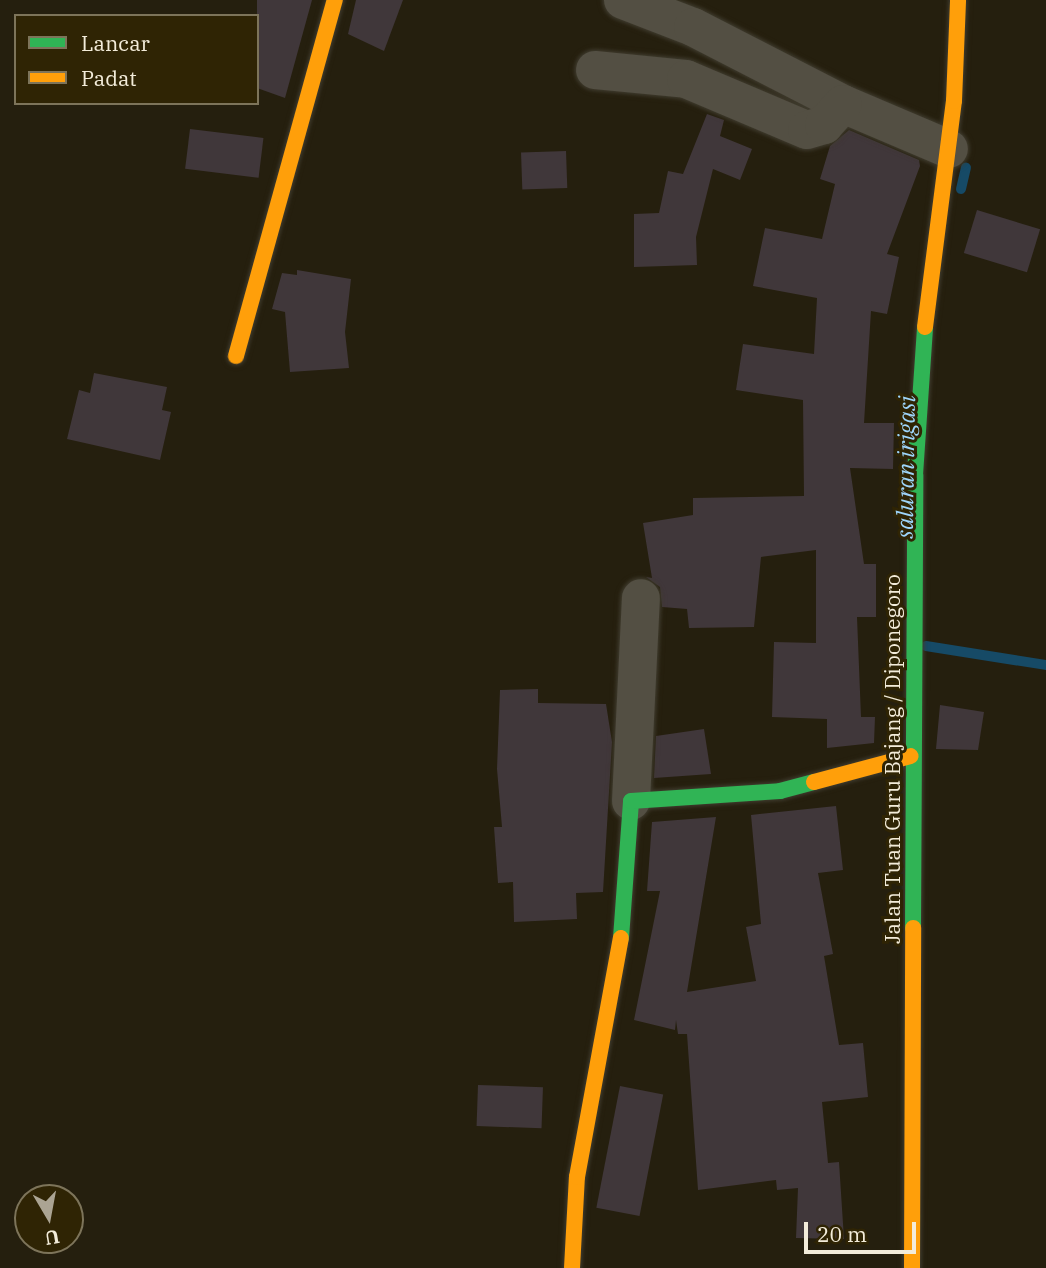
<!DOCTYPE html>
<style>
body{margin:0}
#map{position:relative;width:1046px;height:1268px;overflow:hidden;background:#251f0e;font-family:"IBM Plex Serif",serif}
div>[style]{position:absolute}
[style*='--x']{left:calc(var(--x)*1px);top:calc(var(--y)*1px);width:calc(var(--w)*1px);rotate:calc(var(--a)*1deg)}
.stream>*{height:10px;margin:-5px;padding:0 5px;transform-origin:5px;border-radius:5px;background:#164a66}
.building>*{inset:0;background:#40373a;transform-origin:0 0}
.roads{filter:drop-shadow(0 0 2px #403c2f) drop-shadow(0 0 2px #403c2f)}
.street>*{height:38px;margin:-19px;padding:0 19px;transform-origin:19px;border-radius:19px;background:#534f43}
.fast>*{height:16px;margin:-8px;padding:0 8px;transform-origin:8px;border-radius:8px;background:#30b455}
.slow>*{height:16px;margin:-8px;padding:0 8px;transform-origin:8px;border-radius:8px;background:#ff9f0a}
span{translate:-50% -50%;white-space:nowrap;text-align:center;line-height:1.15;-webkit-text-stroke:6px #2f2404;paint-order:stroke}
.street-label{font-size:21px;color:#f3ecda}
.water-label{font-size:23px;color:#9ed5fa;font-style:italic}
.legend{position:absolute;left:14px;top:14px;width:245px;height:91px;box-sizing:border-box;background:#2f2404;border:2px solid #7d745a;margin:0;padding:9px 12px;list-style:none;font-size:21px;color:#f3ecda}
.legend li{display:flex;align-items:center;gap:14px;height:35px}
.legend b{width:35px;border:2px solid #7d745a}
.north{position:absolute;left:14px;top:1184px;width:70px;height:70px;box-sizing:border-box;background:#2f2404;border:2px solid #7d745a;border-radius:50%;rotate:170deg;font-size:19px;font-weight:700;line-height:28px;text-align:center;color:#f3ecda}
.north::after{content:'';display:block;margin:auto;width:24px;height:32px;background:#aba493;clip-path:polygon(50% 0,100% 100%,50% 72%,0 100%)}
.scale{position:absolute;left:804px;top:1222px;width:112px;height:32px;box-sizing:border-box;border:4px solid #f3ecda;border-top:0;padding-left:9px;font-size:21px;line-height:24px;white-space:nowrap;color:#f3ecda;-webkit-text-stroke:5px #2f2404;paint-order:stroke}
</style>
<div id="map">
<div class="stream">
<div style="--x:961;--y:189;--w:22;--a:-77"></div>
<div style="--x:926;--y:646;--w:121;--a:9"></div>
</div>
<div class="building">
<div style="clip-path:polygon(257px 0,312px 0,285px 98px,257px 88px)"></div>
<div style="clip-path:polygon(356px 0,403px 0,384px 51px,348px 34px)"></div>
<div style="clip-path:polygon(707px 114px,724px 120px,720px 136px,752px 149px,740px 180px,713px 169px,696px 237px,697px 265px,634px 267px,634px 214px,659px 213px,668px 171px,683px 174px)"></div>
<div style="left:190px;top:129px;width:74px;height:40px;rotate:7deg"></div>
<div style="clip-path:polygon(849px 130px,919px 160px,920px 166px,887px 254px,899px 257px,887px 314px,871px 311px,864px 423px,894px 423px,893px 469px,850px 468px,864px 564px,876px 564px,876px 617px,857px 617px,861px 717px,875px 717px,874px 743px,827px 748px,827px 719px,772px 717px,774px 642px,816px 643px,816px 550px,761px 557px,754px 627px,689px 628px,687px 609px,662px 607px,660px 587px,646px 577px,652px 578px,643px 523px,693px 515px,693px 498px,804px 496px,803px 400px,736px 390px,743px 344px,814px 354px,817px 298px,753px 286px,765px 228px,822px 239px,835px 184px,820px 179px,830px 146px)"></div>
<div style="left:566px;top:151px;width:37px;height:45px;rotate:88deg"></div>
<div style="left:977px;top:210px;width:66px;height:45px;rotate:17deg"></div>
<div style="clip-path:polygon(297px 270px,351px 279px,345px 332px,349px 368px,290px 372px,285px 312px,272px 309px,282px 273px,297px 275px)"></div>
<div style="clip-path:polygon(94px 373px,167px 387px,162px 410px,171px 412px,160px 460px,67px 439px,79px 390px,90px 393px)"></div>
<div style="clip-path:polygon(538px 689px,538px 703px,606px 704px,612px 742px,603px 892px,576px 893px,577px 919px,514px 922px,513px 882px,498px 883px,494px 827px,502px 827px,497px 769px,500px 690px)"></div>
<div style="clip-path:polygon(940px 705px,984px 712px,978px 750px,936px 749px)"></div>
<div style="clip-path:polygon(704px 729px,711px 774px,654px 778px,656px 736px)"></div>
<div style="clip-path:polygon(836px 806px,843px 870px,818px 873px,833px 954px,824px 956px,839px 1045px,863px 1043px,868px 1097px,822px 1102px,828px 1163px,839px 1162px,844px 1239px,796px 1238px,798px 1188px,777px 1190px,776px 1180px,698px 1190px,687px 1034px,678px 1034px,676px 1020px,675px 1030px,634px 1020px,660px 891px,647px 891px,652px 822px,716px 817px,687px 992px,756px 981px,746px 927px,761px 924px,751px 815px)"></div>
<div style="left:478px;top:1085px;width:65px;height:41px;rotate:2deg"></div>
<div style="left:620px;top:1086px;width:44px;height:124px;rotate:11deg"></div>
</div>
<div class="roads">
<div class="street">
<div style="--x:623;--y:0;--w:75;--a:21.1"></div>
<div style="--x:693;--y:27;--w:169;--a:27.2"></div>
<div style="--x:843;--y:104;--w:115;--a:23"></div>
<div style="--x:595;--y:70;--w:91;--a:5.6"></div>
<div style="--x:686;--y:79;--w:131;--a:22.9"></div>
<div style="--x:807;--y:130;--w:18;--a:-16"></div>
<div style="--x:824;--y:125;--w:28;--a:-48"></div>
<div style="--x:631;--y:801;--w:203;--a:-87.2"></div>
</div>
<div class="fast">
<div style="--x:913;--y:928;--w:453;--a:-89.7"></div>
<div style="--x:915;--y:475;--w:148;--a:-86.1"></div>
<div style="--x:621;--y:938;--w:137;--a:-85.8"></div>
<div style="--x:631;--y:801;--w:149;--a:-3.8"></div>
<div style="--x:780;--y:791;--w:35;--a:-15"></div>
</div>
<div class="slow">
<div style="--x:925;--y:327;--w:228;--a:-82.7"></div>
<div style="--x:954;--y:101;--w:101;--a:-87.7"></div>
<div style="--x:236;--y:356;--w:370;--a:-74.5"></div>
<div style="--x:814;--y:782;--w:100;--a:-15"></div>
<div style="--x:572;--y:1268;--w:91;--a:-86.9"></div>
<div style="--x:577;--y:1177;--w:243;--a:-79.6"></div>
<div style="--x:912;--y:1268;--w:340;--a:-89.8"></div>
</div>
</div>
<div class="street-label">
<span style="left:892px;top:759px;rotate:-90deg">Jalan Tuan Guru Bajang / Diponegoro</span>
</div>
<div class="water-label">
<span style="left:905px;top:467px;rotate:-89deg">saluran irigasi</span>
</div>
<ul class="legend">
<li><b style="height:9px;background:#30b455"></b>Lancar</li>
<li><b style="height:9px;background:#ff9f0a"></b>Padat</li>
</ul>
<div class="north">U</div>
<div class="scale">20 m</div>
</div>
